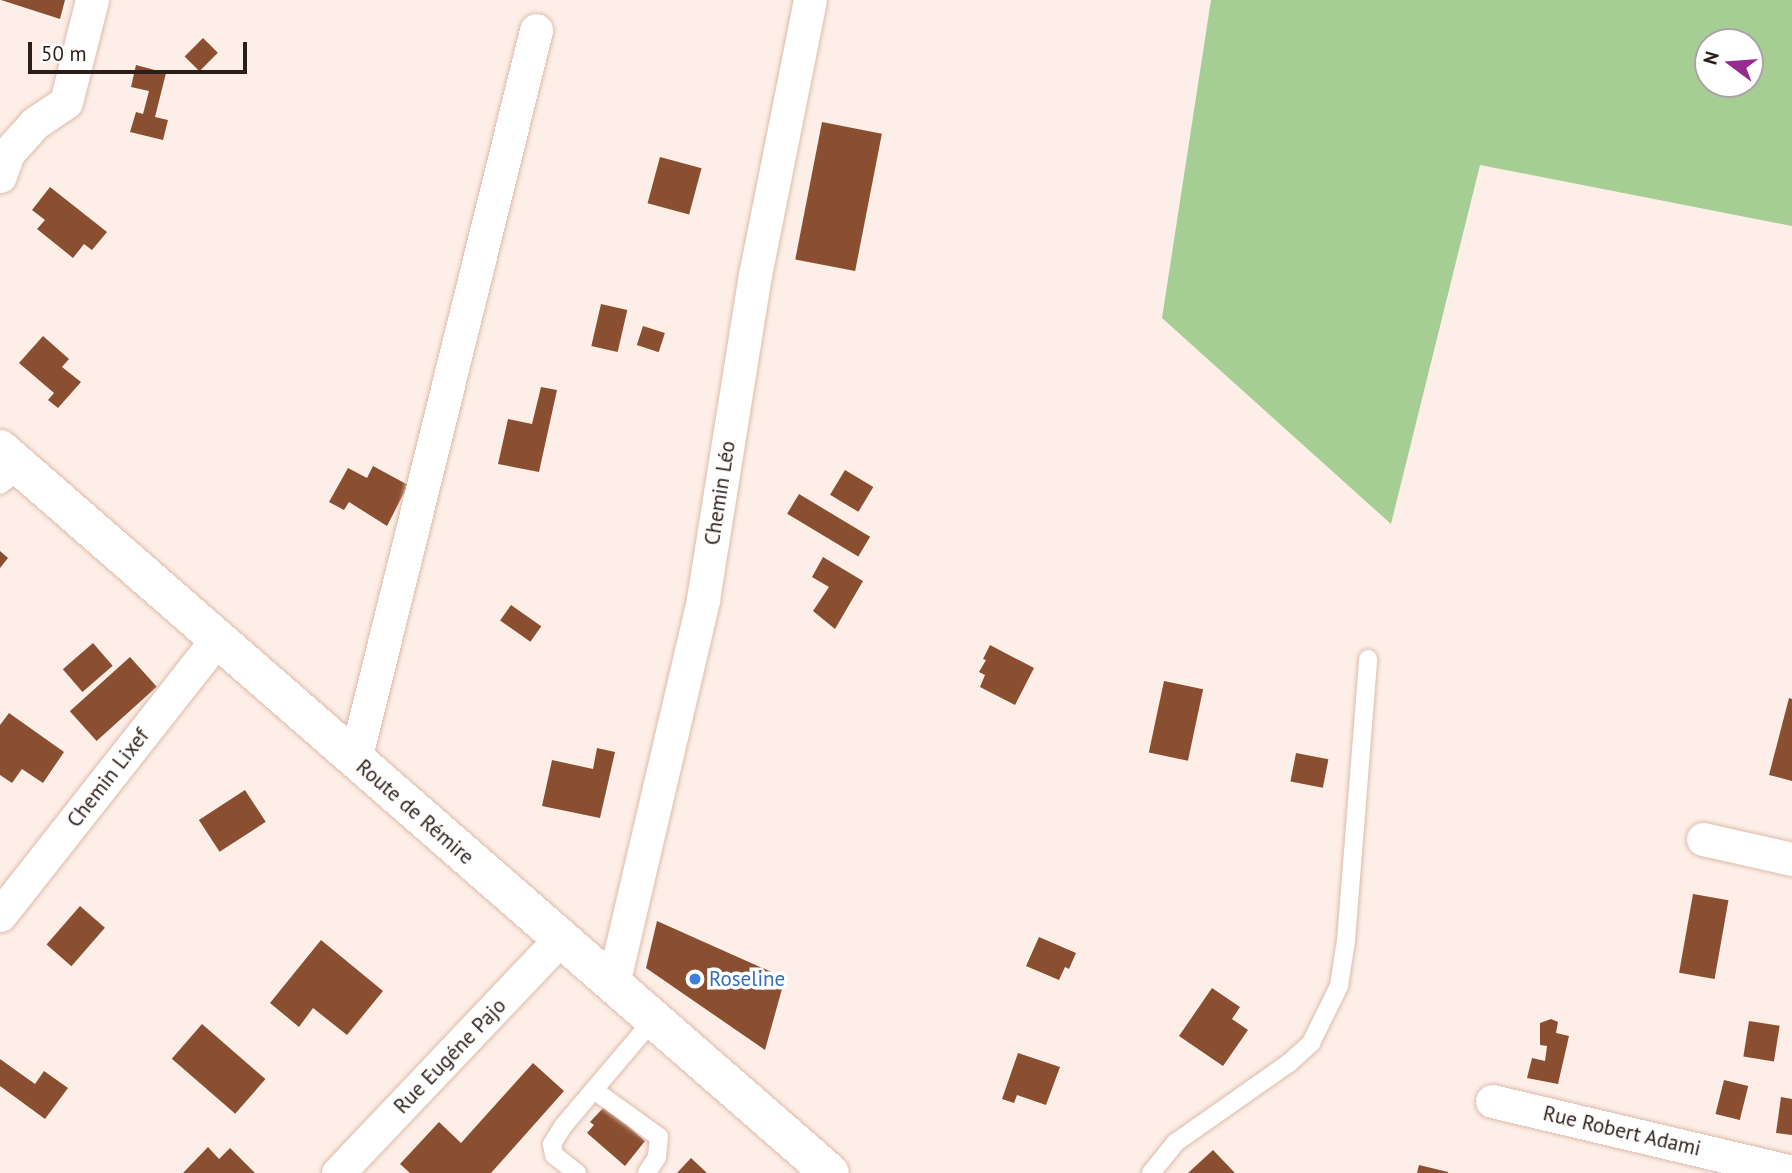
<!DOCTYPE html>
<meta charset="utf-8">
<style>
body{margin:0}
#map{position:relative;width:1792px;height:1173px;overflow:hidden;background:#fdefe8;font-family:"PT Sans",sans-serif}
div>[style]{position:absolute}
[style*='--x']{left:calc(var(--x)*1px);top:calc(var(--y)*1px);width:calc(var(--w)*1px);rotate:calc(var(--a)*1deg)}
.forest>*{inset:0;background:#a6ce94}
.building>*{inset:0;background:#8a4f31;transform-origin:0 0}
.roads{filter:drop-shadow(0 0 2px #ddbbab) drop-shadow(0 0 2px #ddbbab)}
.service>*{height:18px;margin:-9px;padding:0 9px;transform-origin:9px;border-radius:9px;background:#fff}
.minor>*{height:33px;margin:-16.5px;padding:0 16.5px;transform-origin:16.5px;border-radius:16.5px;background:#fff}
.secondary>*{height:38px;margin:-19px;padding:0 19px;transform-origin:19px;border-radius:19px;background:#fff}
.dots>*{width:19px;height:19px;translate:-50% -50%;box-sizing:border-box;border:4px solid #fff;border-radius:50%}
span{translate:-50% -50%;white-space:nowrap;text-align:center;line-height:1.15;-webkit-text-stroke:7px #fff;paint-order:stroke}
.street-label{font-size:21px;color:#2b1e18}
.shop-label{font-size:21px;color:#366cbe}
.left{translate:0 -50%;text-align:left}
.north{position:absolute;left:1694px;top:28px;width:70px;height:70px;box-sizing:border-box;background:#fff;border:2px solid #aaa5a3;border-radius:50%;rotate:286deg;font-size:19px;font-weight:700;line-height:28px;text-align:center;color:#2b1e18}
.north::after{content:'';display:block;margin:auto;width:24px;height:32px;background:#952c8f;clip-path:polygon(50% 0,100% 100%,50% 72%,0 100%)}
.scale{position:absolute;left:28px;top:42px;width:219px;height:32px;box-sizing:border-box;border:4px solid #2b1e18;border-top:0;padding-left:9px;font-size:21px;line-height:24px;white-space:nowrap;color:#2b1e18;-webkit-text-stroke:5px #fff;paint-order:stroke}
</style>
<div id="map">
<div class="forest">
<div style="clip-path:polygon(evenodd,1211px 0,1792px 0,1792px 226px,1480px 165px,1391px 524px,1162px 318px,1211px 0,1708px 42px,1750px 42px,1750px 84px,1708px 84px,1708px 42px)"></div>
</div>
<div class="building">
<div style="clip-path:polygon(1px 0,65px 0,60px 19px)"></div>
<div style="left:203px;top:38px;width:21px;height:26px;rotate:45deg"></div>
<div style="clip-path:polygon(136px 65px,166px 73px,155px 117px,168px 120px,163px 140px,130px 132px,136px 112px,143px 114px,149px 91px,131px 87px)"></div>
<div style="left:822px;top:122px;width:61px;height:140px;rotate:11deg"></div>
<div style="left:660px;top:157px;width:43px;height:48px;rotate:15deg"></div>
<div style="clip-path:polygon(50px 187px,107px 232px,92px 250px,84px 244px,73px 258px,37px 229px,45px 220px,32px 210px)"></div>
<div style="left:601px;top:304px;width:27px;height:43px;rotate:13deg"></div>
<div style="left:643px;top:326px;width:23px;height:20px;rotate:18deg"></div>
<div style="clip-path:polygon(43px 336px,69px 359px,62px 367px,81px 382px,58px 408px,48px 400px,54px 393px,19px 363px)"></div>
<div style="clip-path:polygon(541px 387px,557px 390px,539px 472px,498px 464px,508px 419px,532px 424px)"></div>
<div style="clip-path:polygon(373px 466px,408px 485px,387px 526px,349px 502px,344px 510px,329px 502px,348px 468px,367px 478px)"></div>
<div style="left:845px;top:470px;width:33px;height:29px;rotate:31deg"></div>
<div style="left:799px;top:494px;width:83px;height:23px;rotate:31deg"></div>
<div style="clip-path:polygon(0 551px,8px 558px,0 568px)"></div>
<div style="clip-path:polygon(823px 557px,863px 581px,835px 629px,813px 611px,829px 587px,812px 577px)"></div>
<div style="left:511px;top:605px;width:37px;height:19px;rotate:35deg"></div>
<div style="left:93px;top:643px;width:30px;height:40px;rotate:49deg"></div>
<div style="clip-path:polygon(990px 645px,1034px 668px,1015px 705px,980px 687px,985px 675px,979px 672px,986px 660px,983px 659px)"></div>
<div style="left:130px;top:657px;width:40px;height:81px;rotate:48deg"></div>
<div style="left:1164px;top:681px;width:40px;height:73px;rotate:12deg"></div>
<div style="clip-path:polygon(1789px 698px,1792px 699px,1792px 781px,1769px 775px)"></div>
<div style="clip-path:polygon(9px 713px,64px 752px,43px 783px,22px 769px,12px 783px,0 775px,0 725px)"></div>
<div style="clip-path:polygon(597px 748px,615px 752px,600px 818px,542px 806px,552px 760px,593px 769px)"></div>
<div style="left:1296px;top:753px;width:33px;height:29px;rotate:11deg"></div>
<div style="left:245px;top:790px;width:38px;height:55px;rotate:57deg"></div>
<div style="left:1693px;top:894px;width:36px;height:80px;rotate:10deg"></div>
<div style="left:80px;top:906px;width:33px;height:51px;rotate:41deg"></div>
<div style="clip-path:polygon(657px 921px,785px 978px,765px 1050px,646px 968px)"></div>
<div style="clip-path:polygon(1039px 937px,1076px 953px,1069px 969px,1065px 967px,1059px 980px,1026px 966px)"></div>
<div style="clip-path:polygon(321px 940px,383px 991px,347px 1035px,313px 1008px,299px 1027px,270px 1003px)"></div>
<div style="clip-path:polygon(1212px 988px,1240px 1007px,1232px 1019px,1248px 1030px,1223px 1066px,1179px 1036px)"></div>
<div style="clip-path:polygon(1551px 1019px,1558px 1022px,1556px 1033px,1569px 1036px,1558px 1084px,1527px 1078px,1532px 1058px,1545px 1061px,1547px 1046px,1540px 1045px,1540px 1023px)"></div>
<div style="left:1749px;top:1021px;width:31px;height:36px;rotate:9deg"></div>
<div style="left:202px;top:1024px;width:84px;height:46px;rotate:41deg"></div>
<div style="clip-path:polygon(1018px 1053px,1060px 1067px,1046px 1105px,1017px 1095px,1014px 1103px,1002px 1099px)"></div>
<div style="clip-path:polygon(0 1059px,35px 1084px,44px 1071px,68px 1088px,45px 1119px,0 1086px)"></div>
<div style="clip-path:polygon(533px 1063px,564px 1091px,491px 1173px,410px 1173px,400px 1164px,439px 1122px,461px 1143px)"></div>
<div style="left:1724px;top:1080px;width:25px;height:35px;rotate:14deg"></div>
<div style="clip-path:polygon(1781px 1097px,1792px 1099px,1792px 1135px,1776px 1133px)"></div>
<div style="clip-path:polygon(605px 1106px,645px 1141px,625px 1166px,587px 1133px,594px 1125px,590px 1122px)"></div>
<div style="clip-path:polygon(208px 1147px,219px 1159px,230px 1148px,255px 1173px,183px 1173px)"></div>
<div style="clip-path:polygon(1213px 1150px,1235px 1173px,1188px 1173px)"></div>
<div style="clip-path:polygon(691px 1158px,707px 1173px,677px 1173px)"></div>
<div style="clip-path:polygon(1419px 1165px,1448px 1172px,1448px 1173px,1417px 1173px)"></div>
</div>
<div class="roads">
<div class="service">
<div style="--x:0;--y:485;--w:27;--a:-36"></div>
<div style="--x:594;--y:1090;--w:80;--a:35.9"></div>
<div style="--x:659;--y:1137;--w:20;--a:96"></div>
<div style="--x:657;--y:1157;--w:19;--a:122"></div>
<div style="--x:577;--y:1173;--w:29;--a:-142"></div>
<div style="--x:554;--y:1155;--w:11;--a:-100"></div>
<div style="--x:552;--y:1144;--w:22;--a:-58"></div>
<div style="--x:564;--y:1125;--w:139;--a:-49.7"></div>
<div style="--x:1151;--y:1173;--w:38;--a:-51"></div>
<div style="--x:1175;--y:1143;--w:139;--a:-35.1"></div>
<div style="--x:1289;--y:1063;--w:30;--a:-42"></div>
<div style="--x:1311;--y:1043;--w:64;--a:-63.8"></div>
<div style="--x:1339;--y:986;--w:46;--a:-81.2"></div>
<div style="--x:1346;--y:941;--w:283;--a:-85.5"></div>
</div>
<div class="minor">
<div style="--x:0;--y:176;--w:24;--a:-71"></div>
<div style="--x:8;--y:153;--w:40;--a:-48"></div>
<div style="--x:35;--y:123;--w:37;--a:-34"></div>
<div style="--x:66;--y:102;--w:105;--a:-75.7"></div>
<div style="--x:355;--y:760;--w:752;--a:-76.07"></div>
<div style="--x:1703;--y:839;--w:91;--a:12.7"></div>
<div style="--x:0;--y:915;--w:349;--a:-51.8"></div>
<div style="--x:613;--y:984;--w:395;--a:-76.8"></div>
<div style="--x:703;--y:599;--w:328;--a:-80.9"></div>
<div style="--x:755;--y:275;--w:280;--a:-78.7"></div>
<div style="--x:1492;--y:1101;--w:308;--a:13.3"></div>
<div style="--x:338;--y:1173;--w:324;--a:-46.5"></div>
</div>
<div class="secondary">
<div style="--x:0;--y:449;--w:1101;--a:41.1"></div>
</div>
</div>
<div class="dots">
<div style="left:695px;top:979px;background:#3f7fe0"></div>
</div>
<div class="street-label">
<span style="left:720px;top:493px;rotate:-81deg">Chemin Léo</span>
<span style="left:108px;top:778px;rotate:-52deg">Chemin Lixef</span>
<span style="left:415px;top:812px;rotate:41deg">Route de Rémire</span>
<span style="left:450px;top:1056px;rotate:-46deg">Rue Eugéne Pajo</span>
<span style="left:1622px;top:1131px;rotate:13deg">Rue Robert Adami</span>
</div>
<div class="shop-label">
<span class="left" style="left:709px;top:979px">Roseline</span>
</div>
<div class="north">N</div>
<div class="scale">50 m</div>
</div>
